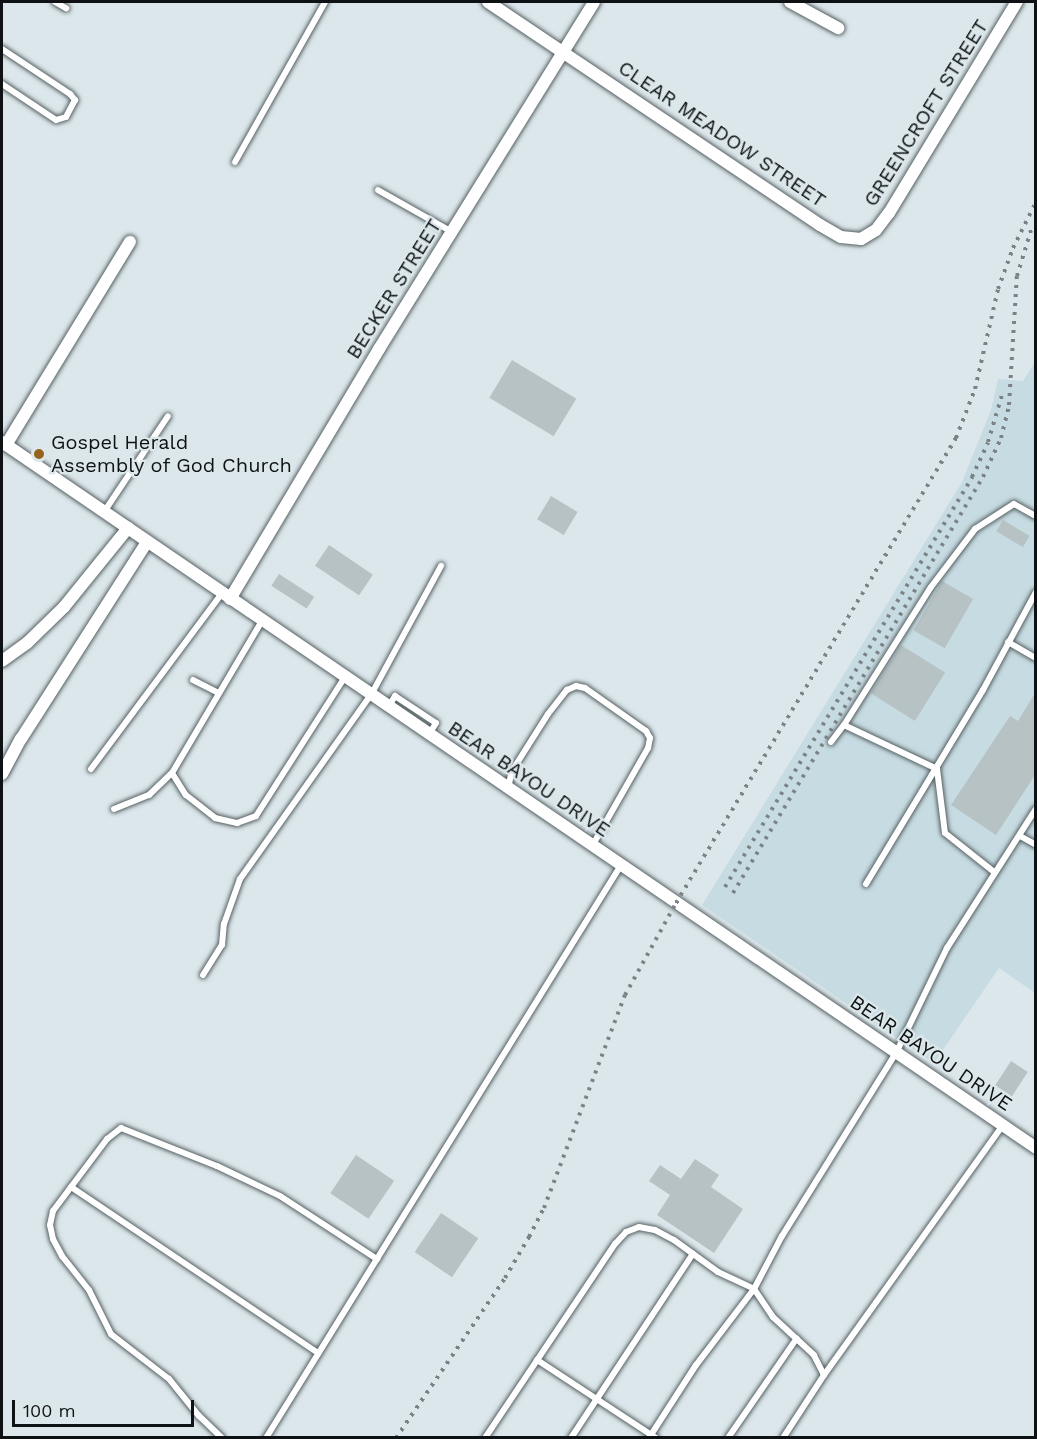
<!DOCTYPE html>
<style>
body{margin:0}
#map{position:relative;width:1037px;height:1439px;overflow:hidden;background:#dce7eb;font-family:"Work Sans",sans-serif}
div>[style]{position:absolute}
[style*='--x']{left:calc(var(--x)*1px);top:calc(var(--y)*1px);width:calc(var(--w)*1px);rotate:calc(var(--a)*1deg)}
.built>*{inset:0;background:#c7dce2}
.building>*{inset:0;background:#b7c2c5;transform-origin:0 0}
.roads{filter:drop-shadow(0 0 2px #576164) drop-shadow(0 0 2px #576164)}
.lane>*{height:6px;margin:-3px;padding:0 3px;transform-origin:3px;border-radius:3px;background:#fff}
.street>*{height:12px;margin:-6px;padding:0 6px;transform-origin:6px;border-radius:6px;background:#fff}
.rail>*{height:4px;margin-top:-2px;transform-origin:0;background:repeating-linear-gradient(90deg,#7a8285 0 3px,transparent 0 9px)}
.dots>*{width:16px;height:16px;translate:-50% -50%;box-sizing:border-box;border:3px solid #dce7eb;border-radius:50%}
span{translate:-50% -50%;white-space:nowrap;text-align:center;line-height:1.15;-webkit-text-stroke:4.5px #dce7eb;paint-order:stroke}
.street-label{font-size:20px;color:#0e1214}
.poi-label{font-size:20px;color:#0e1214}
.left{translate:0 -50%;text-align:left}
.frame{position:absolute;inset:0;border:3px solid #0e1214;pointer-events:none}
.scale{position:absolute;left:12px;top:1400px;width:182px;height:27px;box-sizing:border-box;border:3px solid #0e1214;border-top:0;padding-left:8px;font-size:18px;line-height:21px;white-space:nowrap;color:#0e1214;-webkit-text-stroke:4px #dce7eb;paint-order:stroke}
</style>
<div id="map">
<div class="built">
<div style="clip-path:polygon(1035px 362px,1035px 993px,999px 968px,934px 1063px,702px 905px,962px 482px,991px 410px,998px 379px,1023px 381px)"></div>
</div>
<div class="building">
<div style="left:512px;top:360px;width:75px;height:44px;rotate:31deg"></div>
<div style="left:551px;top:496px;width:31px;height:27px;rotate:31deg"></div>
<div style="left:1003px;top:520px;width:31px;height:13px;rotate:31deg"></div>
<div style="left:329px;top:545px;width:53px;height:25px;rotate:34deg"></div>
<div style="left:279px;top:574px;width:42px;height:14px;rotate:33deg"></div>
<div style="left:942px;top:581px;width:36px;height:57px;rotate:30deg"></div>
<div style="left:901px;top:645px;width:52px;height:57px;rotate:32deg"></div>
<div style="clip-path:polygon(1035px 693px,1035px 775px,996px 835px,951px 805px,1010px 716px,1018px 721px)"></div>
<div style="left:1011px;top:1061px;width:20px;height:29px;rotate:33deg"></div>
<div style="left:356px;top:1155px;width:46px;height:46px;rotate:34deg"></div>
<div style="clip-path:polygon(695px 1159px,719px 1175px,711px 1187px,743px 1209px,714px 1253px,657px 1215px,670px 1195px,649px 1181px,660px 1165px,681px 1179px)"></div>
<div style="left:441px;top:1213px;width:45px;height:47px;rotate:34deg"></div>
</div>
<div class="roads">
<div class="lane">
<div style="--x:55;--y:2;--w:13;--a:29"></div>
<div style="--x:2;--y:49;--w:82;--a:33.5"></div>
<div style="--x:70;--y:94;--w:8;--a:50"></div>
<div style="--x:75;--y:100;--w:19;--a:118"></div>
<div style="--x:66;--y:117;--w:10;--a:163"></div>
<div style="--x:56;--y:120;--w:65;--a:-146.3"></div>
<div style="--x:235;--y:162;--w:184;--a:-60.6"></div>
<div style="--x:378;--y:190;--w:85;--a:29.6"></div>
<div style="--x:104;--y:512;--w:115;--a:-56.3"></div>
<div style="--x:1008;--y:642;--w:32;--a:30"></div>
<div style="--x:193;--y:680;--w:29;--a:27"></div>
<div style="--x:389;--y:706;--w:12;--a:-59"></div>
<div style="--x:395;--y:696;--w:49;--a:33.4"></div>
<div style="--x:436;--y:723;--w:13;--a:122"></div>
<div style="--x:844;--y:725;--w:163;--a:-57.8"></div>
<div style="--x:931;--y:587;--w:73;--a:-52.8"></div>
<div style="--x:975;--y:529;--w:46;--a:-32.7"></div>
<div style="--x:1014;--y:504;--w:25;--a:29"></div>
<div style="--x:831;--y:742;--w:21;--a:-53"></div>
<div style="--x:844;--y:725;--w:103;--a:25.3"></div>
<div style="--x:937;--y:769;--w:64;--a:82.9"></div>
<div style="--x:945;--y:833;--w:63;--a:38.5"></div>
<div style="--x:91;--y:769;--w:219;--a:-53.3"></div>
<div style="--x:172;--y:773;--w:26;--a:58"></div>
<div style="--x:186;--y:795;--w:37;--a:38"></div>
<div style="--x:215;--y:818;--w:23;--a:13"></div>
<div style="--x:237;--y:823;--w:20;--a:-20"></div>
<div style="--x:256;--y:816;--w:165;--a:-57.4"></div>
<div style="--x:508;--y:788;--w:17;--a:-77"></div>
<div style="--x:512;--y:771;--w:67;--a:-57.7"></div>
<div style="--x:548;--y:714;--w:31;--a:-52"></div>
<div style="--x:567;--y:690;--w:10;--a:-24"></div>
<div style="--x:576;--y:686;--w:9;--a:13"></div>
<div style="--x:585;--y:688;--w:75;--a:35.2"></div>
<div style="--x:646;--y:731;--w:8;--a:60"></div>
<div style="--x:650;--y:738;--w:10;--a:101"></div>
<div style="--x:648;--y:748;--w:113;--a:119.7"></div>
<div style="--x:114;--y:809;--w:38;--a:-22"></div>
<div style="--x:149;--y:795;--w:32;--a:-44"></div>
<div style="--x:172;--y:773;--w:177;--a:-59.4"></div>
<div style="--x:1020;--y:836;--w:18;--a:29"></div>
<div style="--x:866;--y:884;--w:227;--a:-58.9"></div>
<div style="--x:983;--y:690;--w:111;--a:-61.6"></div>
<div style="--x:203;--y:975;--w:36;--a:-58"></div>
<div style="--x:222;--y:945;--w:21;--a:-85"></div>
<div style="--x:224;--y:924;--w:48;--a:-70.4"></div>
<div style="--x:240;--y:879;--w:226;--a:-54.6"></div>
<div style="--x:371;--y:695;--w:147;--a:-61.5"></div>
<div style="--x:71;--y:1187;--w:298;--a:33.9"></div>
<div style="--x:537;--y:1360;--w:142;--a:33.2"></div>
<div style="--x:824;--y:1375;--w:22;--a:-117"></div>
<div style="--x:814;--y:1355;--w:56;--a:-137.2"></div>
<div style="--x:773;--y:1317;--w:34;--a:-124"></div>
<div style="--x:754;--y:1289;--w:60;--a:-62.2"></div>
<div style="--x:782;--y:1236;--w:216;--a:-58.1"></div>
<div style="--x:896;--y:1053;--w:117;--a:-64.1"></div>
<div style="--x:947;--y:948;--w:165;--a:-57.4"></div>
<div style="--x:222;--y:1438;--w:32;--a:-136"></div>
<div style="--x:199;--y:1416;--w:48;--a:-129"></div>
<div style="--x:169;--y:1379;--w:73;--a:-142.2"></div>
<div style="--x:111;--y:1334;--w:49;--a:-116.6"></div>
<div style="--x:89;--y:1290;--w:43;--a:-128.5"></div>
<div style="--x:62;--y:1256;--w:19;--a:-118"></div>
<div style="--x:53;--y:1239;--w:14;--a:-102"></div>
<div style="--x:50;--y:1225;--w:14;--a:-78"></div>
<div style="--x:53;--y:1211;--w:90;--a:-53.1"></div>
<div style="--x:107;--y:1139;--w:18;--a:-38"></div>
<div style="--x:121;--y:1128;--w:103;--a:21.6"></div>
<div style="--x:217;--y:1166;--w:70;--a:25.5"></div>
<div style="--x:280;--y:1196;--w:116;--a:33"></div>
<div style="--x:266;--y:1438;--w:674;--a:-58.22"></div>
<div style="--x:485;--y:1438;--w:234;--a:-56.2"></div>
<div style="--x:615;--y:1244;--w:16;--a:-47"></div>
<div style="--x:626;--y:1232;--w:14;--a:-21"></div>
<div style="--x:639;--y:1227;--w:16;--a:11"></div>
<div style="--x:655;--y:1230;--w:21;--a:28"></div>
<div style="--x:674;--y:1240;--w:54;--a:36"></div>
<div style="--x:718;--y:1272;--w:40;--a:25"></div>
<div style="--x:754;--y:1289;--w:96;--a:127.3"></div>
<div style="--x:696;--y:1365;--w:87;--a:122.8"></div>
<div style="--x:571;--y:1438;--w:221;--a:-56.5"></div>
<div style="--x:728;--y:1438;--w:121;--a:-55.4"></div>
<div style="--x:783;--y:1438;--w:75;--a:-56.9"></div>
<div style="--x:824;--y:1375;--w:306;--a:-54.4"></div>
</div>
<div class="street">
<div style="--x:488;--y:2;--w:400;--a:33.9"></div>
<div style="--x:820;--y:225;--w:24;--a:30"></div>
<div style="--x:841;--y:237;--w:20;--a:6"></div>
<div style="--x:861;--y:239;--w:17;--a:-31"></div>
<div style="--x:876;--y:230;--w:21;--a:-53"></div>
<div style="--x:889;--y:213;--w:247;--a:-58.8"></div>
<div style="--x:790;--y:2;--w:55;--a:28.4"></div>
<div style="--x:2;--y:442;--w:1252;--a:34.32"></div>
<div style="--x:6;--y:445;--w:238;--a:-58.6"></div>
<div style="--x:230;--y:599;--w:291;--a:-59.2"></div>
<div style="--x:379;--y:349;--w:408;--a:-58.2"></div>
<div style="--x:2;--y:661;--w:31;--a:-36"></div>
<div style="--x:27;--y:643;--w:52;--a:-44.2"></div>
<div style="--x:64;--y:607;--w:102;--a:-51"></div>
<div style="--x:2;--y:774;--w:40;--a:-62"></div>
<div style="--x:21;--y:739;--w:234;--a:-57.4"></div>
</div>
</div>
<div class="rail">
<div style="--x:725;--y:887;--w:479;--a:-58.9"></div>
<div style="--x:972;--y:477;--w:38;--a:-65"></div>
<div style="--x:988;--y:442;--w:49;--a:-73.4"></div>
<div style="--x:733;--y:893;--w:485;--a:-59"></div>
<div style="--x:983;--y:477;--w:43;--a:-65.2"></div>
<div style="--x:1001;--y:438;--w:34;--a:-76"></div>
<div style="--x:1009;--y:405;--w:129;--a:-86.5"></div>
<div style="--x:1017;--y:276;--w:51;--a:-73"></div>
<div style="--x:396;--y:1438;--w:194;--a:-55.7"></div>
<div style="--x:505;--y:1278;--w:48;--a:-59.7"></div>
<div style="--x:529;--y:1237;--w:33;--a:-63"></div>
<div style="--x:544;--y:1208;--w:228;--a:-69.2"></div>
<div style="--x:625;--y:995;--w:105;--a:-61"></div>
<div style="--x:676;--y:903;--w:543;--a:-58.95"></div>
<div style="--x:956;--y:438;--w:53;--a:-68.8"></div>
<div style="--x:975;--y:389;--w:103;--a:-77"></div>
<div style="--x:998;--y:289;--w:44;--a:-69.9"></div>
<div style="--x:1013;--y:248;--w:51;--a:-63.4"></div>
</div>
<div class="dots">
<div style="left:39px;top:454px;background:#99621c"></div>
</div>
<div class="street-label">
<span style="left:926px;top:113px;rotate:-58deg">GREENCROFT STREET</span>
<span style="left:722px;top:134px;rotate:34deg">CLEAR MEADOW STREET</span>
<span style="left:394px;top:289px;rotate:-58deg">BECKER STREET</span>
<span style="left:529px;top:779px;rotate:34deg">BEAR BAYOU DRIVE</span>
<span style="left:931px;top:1053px;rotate:34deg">BEAR BAYOU DRIVE</span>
</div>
<div class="poi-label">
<span class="left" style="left:51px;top:454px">Gospel Herald<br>Assembly of God Church</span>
</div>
<div class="frame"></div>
<div class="scale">100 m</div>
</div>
